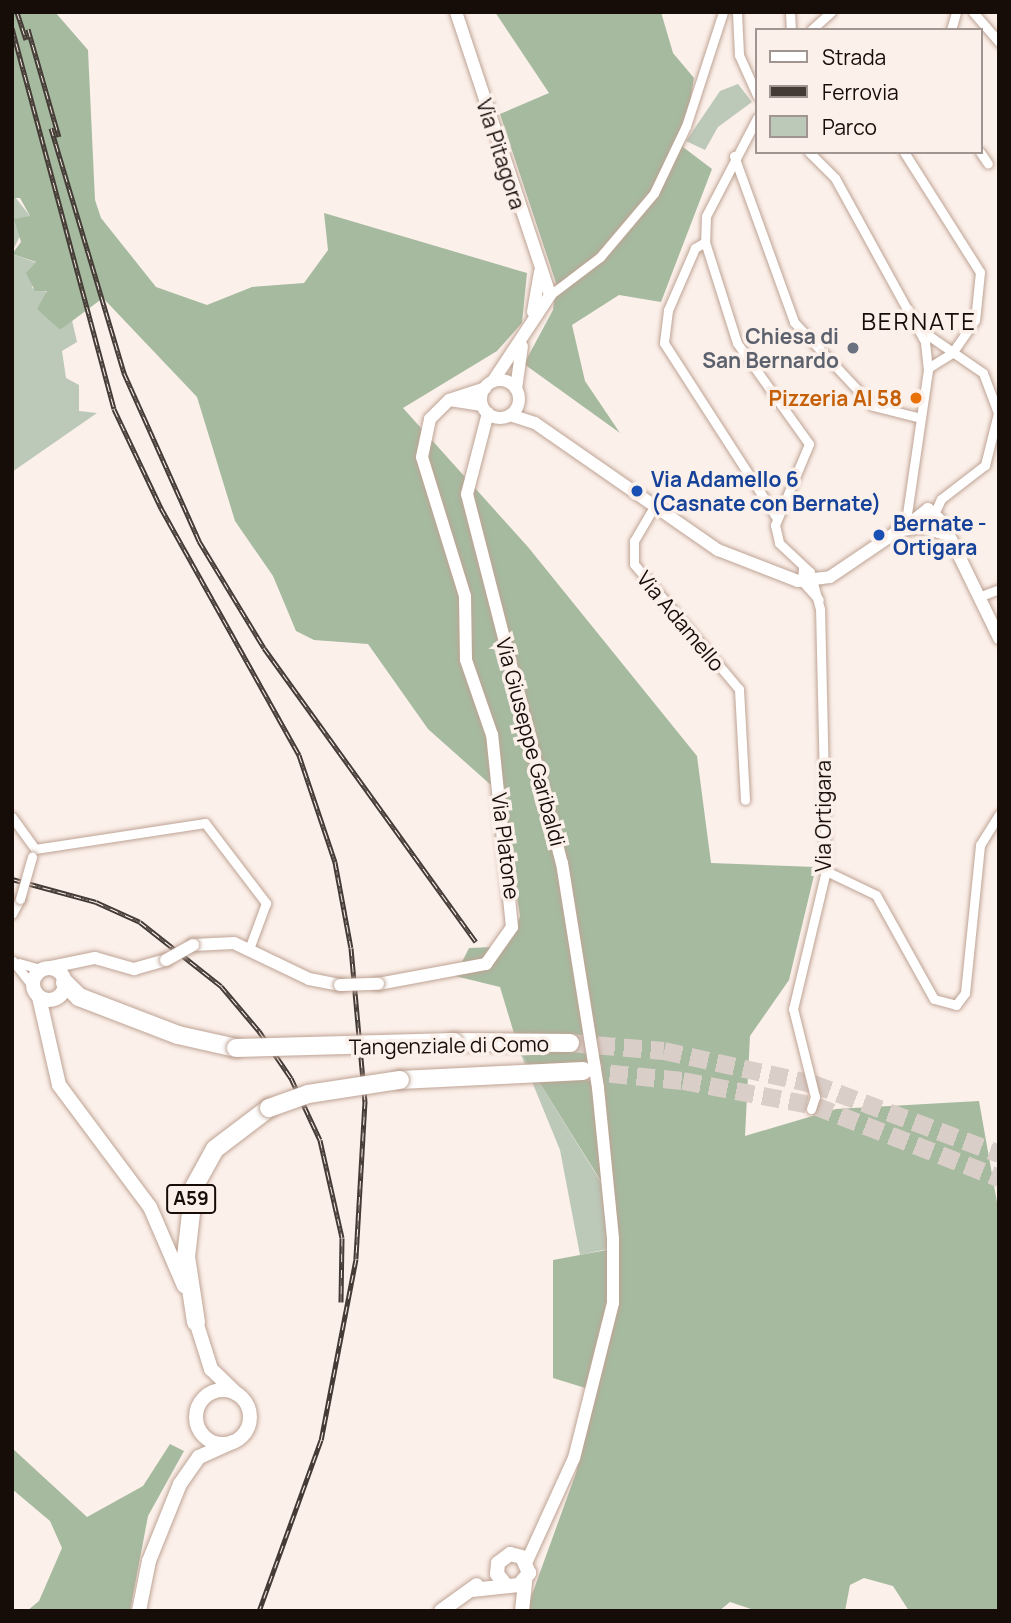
<!DOCTYPE html>
<style>
body{margin:0}
#map{position:relative;width:1011px;height:1623px;overflow:hidden;background:#fcf0ea;font-family:Manrope,sans-serif}
div>[style]{position:absolute}
[style*='--x']{left:calc(var(--x)*1px);top:calc(var(--y)*1px);width:calc(var(--w)*1px);rotate:calc(var(--a)*1deg)}
.green>*{inset:0;background:#bcc8b8}
.forest>*{inset:0;background:#a6baa0}
.motorway-tunnel>*{height:18px;margin-top:-9px;transform-origin:0;background:repeating-linear-gradient(90deg,#dacec8 0 18px,transparent 0 27px)}
.roads{filter:drop-shadow(0 0 2px #bea394) drop-shadow(0 0 2px #bea394)}
.minor>*{height:9px;margin:-4.5px;padding:0 4.5px;transform-origin:4.5px;border-radius:4.5px;background:#fff}
.tertiary>*{height:12px;margin:-6px;padding:0 6px;transform-origin:6px;border-radius:6px;background:#fff}
.tertiary>.ring{margin:-6px;padding:0;box-sizing:content-box;background:none;border:12px solid #fff;border-radius:50%}
.primary>*{height:14px;margin:-7px;padding:0 7px;transform-origin:7px;border-radius:7px;background:#fff}
.primary>.ring{margin:-7px;padding:0;box-sizing:content-box;background:none;border:14px solid #fff;border-radius:50%}
.motorway>*{height:18px;margin:-9px;padding:0 9px;transform-origin:9px;border-radius:9px;background:#fff}
.rail>*{height:5px;margin-top:-2.5px;transform-origin:0;background:repeating-linear-gradient(90deg,#fcf0ea 0 8px,#453b36 0 16px);box-sizing:border-box;border-block:2px solid #453b36}
.bridges{filter:drop-shadow(0 0 2px #bea394) drop-shadow(0 0 2px #bea394)}
.minor-bridge>*{height:9px;margin:-4.5px;padding:0 4.5px;transform-origin:4.5px;border-radius:4.5px;background:#fff}
.tertiary-bridge>*{height:12px;margin:-6px;padding:0 6px;transform-origin:6px;border-radius:6px;background:#fff}
.motorway-bridge>*{height:18px;margin:-9px;padding:0 9px;transform-origin:9px;border-radius:9px;background:#fff}
.dots>*{width:19px;height:19px;translate:-50% -50%;box-sizing:border-box;border:4px solid #fcf0ea;border-radius:50%}
span{translate:-50% -50%;white-space:nowrap;text-align:center;line-height:1.15;-webkit-text-stroke:7px #fcf0ea;paint-order:stroke}
.shield-label span{padding:2px 5px;background:#fcf0ea;border:2px solid;border-radius:5px;-webkit-text-stroke-width:0}
.shield-label{font-size:19px;color:#170d08;font-weight:700}
.street-label{font-size:21px;color:#170d08}
.worship-label{font-size:21px;color:#5b616d;font-weight:700}
.right{translate:-100% -50%;text-align:right}
.food-label{font-size:21px;color:#c56008;font-weight:700}
.transit-label{font-size:21px;color:#164399;font-weight:700}
.left{translate:0 -50%;text-align:left}
.quarter-label{font-size:24px;color:#170d08;letter-spacing:2px}
.frame{position:absolute;inset:0;border:14px solid #170d08;pointer-events:none}
.legend{position:absolute;left:755px;top:28px;width:228px;height:126px;box-sizing:border-box;background:#fcf0ea;border:2px solid #a09590;margin:0;padding:9px 12px;list-style:none;font-size:21px;color:#170d08}
.legend li{display:flex;align-items:center;gap:14px;height:35px}
.legend b{width:35px;border:2px solid #a09590}
</style>
<div id="map">
<div class="green">
<div style="clip-path:polygon(738px 84px,752px 102px,718px 127px,705px 150px,686px 141px,720px 91px)"></div>
<div style="clip-path:polygon(15px 197px,30px 216px,12px 252px,12px 198px)"></div>
<div style="clip-path:polygon(12px 254px,37px 263px,32px 288px,48px 292px,40px 305px,47px 317px,60px 330px,72px 320px,77px 342px,62px 351px,66px 378px,79px 385px,79px 411px,97px 413px,12px 472px)"></div>
<div style="clip-path:polygon(519px 1050px,604px 1187px,612px 1248px,580px 1255px,560px 1150px)"></div>
</div>
<div class="forest">
<div style="clip-path:polygon(12px 12px,55px 12px,88px 50px,95px 200px,101px 218px,156px 287px,207px 305px,252px 287px,304px 283px,328px 250px,324px 213px,527px 273px,522px 323px,497px 351px,403px 408px,528px 547px,697px 756px,711px 863px,816px 867px,789px 980px,750px 1036px,745px 1136px,836px 1109px,979px 1101px,998px 1208px,999px 1611px,909px 1611px,893px 1586px,864px 1578px,850px 1585px,845px 1611px,757px 1611px,730px 1602px,719px 1611px,526px 1611px,576px 1473px,595px 1391px,553px 1378px,553px 1260px,612px 1249px,604px 1186px,519px 1050px,500px 987px,455px 976px,469px 948px,493px 947px,515px 932px,520px 916px,501px 794px,428px 729px,368px 644px,314px 640px,296px 631px,273px 576px,235px 521px,197px 397px,103px 298px,60px 330px,37px 309px,47px 291px,35px 291px,26px 273px,36px 262px,12px 254px,21px 242px,14px 219px,30px 216px,20px 198px,12px 198px)"></div>
<div style="clip-path:polygon(495px 12px,661px 12px,673px 53px,694px 78px,683px 147px,712px 169px,661px 302px,619px 295px,572px 325px,585px 381px,620px 433px,524px 364px,553px 310px,556px 283px,500px 114px,549px 93px)"></div>
<div style="clip-path:polygon(170px 1444px,184px 1451px,148px 1516px,130px 1611px,27px 1611px,39px 1601px,62px 1548px,50px 1521px,12px 1489px,12px 1448px,87px 1517px,143px 1486px)"></div>
</div>
<div class="motorway-tunnel">
<div style="--x:570;--y:1043;--w:94;--a:4.9"></div>
<div style="--x:664;--y:1051;--w:153;--a:12.5"></div>
<div style="--x:813;--y:1084;--w:199;--a:20.6"></div>
<div style="--x:583;--y:1071;--w:100;--a:5.7"></div>
<div style="--x:683;--y:1081;--w:134;--a:10.7"></div>
<div style="--x:815;--y:1106;--w:198;--a:21.4"></div>
</div>
<div class="roads">
<div class="minor">
<div style="--x:737;--y:12;--w:43;--a:87.3"></div>
<div style="--x:739;--y:55;--w:44;--a:65.8"></div>
<div style="--x:790;--y:12;--w:18;--a:87"></div>
<div style="--x:973;--y:12;--w:40;--a:49"></div>
<div style="--x:811;--y:30;--w:27;--a:-42"></div>
<div style="--x:951;--y:30;--w:19;--a:-74"></div>
<div style="--x:757;--y:118;--w:110;--a:117.5"></div>
<div style="--x:706;--y:216;--w:26;--a:92"></div>
<div style="--x:705;--y:242;--w:106;--a:72.4"></div>
<div style="--x:737;--y:343;--w:124;--a:54.5"></div>
<div style="--x:809;--y:444;--w:88;--a:112.8"></div>
<div style="--x:775;--y:525;--w:18;--a:77"></div>
<div style="--x:779;--y:543;--w:42;--a:43.1"></div>
<div style="--x:810;--y:572;--w:9;--a:84"></div>
<div style="--x:809;--y:152;--w:37;--a:45"></div>
<div style="--x:835;--y:178;--w:187;--a:61.2"></div>
<div style="--x:925;--y:342;--w:28;--a:84"></div>
<div style="--x:928;--y:370;--w:152;--a:98.3"></div>
<div style="--x:904;--y:152;--w:142;--a:57.7"></div>
<div style="--x:980;--y:272;--w:48;--a:95.9"></div>
<div style="--x:975;--y:320;--w:40;--a:124.9"></div>
<div style="--x:980;--y:152;--w:14;--a:56"></div>
<div style="--x:734;--y:156;--w:177;--a:70.1"></div>
<div style="--x:794;--y:322;--w:115;--a:46.8"></div>
<div style="--x:873;--y:406;--w:49;--a:14"></div>
<div style="--x:705;--y:242;--w:12;--a:149"></div>
<div style="--x:695;--y:248;--w:68;--a:113.5"></div>
<div style="--x:668;--y:310;--w:33;--a:97"></div>
<div style="--x:664;--y:343;--w:207;--a:57.2"></div>
<div style="--x:550;--y:295;--w:63;--a:-37.2"></div>
<div style="--x:600;--y:257;--w:84;--a:-49.8"></div>
<div style="--x:654;--y:193;--w:74;--a:-64.5"></div>
<div style="--x:686;--y:126;--w:120;--a:-72"></div>
<div style="--x:922;--y:331;--w:74;--a:34.5"></div>
<div style="--x:983;--y:373;--w:43;--a:69.4"></div>
<div style="--x:998;--y:413;--w:54;--a:104"></div>
<div style="--x:985;--y:465;--w:56;--a:142.3"></div>
<div style="--x:941;--y:499;--w:14;--a:115"></div>
<div style="--x:928;--y:368;--w:28;--a:-32"></div>
<div style="--x:655;--y:505;--w:42;--a:120.3"></div>
<div style="--x:634;--y:541;--w:23;--a:90"></div>
<div style="--x:634;--y:564;--w:163;--a:50"></div>
<div style="--x:739;--y:689;--w:111;--a:86.9"></div>
<div style="--x:803;--y:567;--w:14;--a:94"></div>
<div style="--x:802;--y:581;--w:25;--a:48"></div>
<div style="--x:981;--y:596;--w:19;--a:-21"></div>
<div style="--x:12;--y:817;--w:39;--a:54"></div>
<div style="--x:35;--y:849;--w:172;--a:-8.7"></div>
<div style="--x:205;--y:823;--w:101;--a:52.7"></div>
<div style="--x:266;--y:903;--w:49;--a:110.3"></div>
<div style="--x:826;--y:871;--w:55;--a:25.6"></div>
<div style="--x:876;--y:895;--w:119;--a:60.9"></div>
<div style="--x:934;--y:999;--w:23;--a:15"></div>
<div style="--x:956;--y:1005;--w:15;--a:-53"></div>
<div style="--x:965;--y:993;--w:149;--a:-84.2"></div>
<div style="--x:980;--y:845;--w:36;--a:-58"></div>
<div style="--x:12;--y:914;--w:17;--a:-62"></div>
<div style="--x:13;--y:961;--w:31;--a:52"></div>
<div style="--x:19;--y:963;--w:22;--a:16"></div>
<div style="--x:811;--y:1109;--w:13;--a:-72"></div>
<div style="--x:815;--y:1097;--w:91;--a:-104"></div>
<div style="--x:793;--y:1009;--w:142;--a:-76.6"></div>
<div style="--x:826;--y:871;--w:262;--a:-91.3"></div>
<div style="--x:820;--y:609;--w:35;--a:-105"></div>
</div>
<div class="tertiary">
<div style="--x:456;--y:12;--w:298;--a:71.6"></div>
<div style="--x:550;--y:295;--w:103;--a:123.5"></div>
<div style="--x:533;--y:312;--w:41;--a:-80.1"></div>
<div class="ring" style="left:481px;top:380px;width:26px;height:26px"></div>
<div style="--x:516;--y:389;--w:43;--a:-82.1"></div>
<div style="--x:450;--y:400;--w:32;--a:9"></div>
<div style="--x:488;--y:413;--w:84;--a:104.5"></div>
<div style="--x:467;--y:494;--w:381;--a:75.6"></div>
<div style="--x:562;--y:863;--w:228;--a:80.9"></div>
<div style="--x:598;--y:1088;--w:152;--a:84.3"></div>
<div style="--x:613;--y:1239;--w:64;--a:90"></div>
<div style="--x:613;--y:1303;--w:160;--a:104.1"></div>
<div style="--x:574;--y:1458;--w:113;--a:114.5"></div>
<div style="--x:510;--y:415;--w:26;--a:18"></div>
<div style="--x:535;--y:423;--w:223;--a:34.8"></div>
<div style="--x:718;--y:550;--w:86;--a:21.2"></div>
<div style="--x:798;--y:581;--w:32;--a:-7"></div>
<div style="--x:830;--y:577;--w:105;--a:-34.1"></div>
<div style="--x:917;--y:518;--w:14;--a:-39"></div>
<div style="--x:928;--y:509;--w:21;--a:43"></div>
<div style="--x:943;--y:523;--w:128;--a:64"></div>
<div style="--x:896;--y:531;--w:25;--a:-9"></div>
<div style="--x:921;--y:527;--w:29;--a:16"></div>
<div style="--x:193;--y:945;--w:41;--a:-2.8"></div>
<div style="--x:234;--y:943;--w:83;--a:25.6"></div>
<div style="--x:309;--y:979;--w:32;--a:11"></div>
<div style="--x:51;--y:967;--w:45;--a:-11.6"></div>
<div style="--x:95;--y:958;--w:41;--a:15.8"></div>
<div style="--x:134;--y:969;--w:33;--a:-16"></div>
<div style="--x:378;--y:984;--w:110;--a:-10.5"></div>
<div style="--x:486;--y:964;--w:45;--a:-54.9"></div>
<div style="--x:512;--y:927;--w:193;--a:-95.9"></div>
<div style="--x:492;--y:735;--w:79;--a:-109.1"></div>
<div style="--x:466;--y:660;--w:64;--a:-90.9"></div>
<div style="--x:465;--y:596;--w:145;--a:-107.2"></div>
<div style="--x:422;--y:457;--w:39;--a:-78"></div>
<div style="--x:430;--y:419;--w:27;--a:-45"></div>
<div style="--x:449;--y:400;--w:38;--a:-18"></div>
</div>
<div class="primary">
<div class="ring" style="left:33px;top:968px;width:18px;height:18px"></div>
<div style="--x:39;--y:997;--w:90;--a:77.2"></div>
<div style="--x:59;--y:1085;--w:152;--a:53.3"></div>
<div style="--x:150;--y:1207;--w:86;--a:66.7"></div>
<div style="--x:193;--y:1312;--w:60;--a:72.5"></div>
<div style="--x:211;--y:1369;--w:36;--a:44"></div>
<div class="ring" style="left:196px;top:1390px;width:40px;height:40px"></div>
<div style="--x:472;--y:1590;--w:47;--a:-6.1"></div>
<div style="--x:519;--y:1585;--w:16;--a:-50"></div>
<div style="--x:529;--y:1573;--w:17;--a:-114"></div>
<div style="--x:522;--y:1557;--w:12;--a:-166"></div>
<div style="--x:510;--y:1554;--w:15;--a:143"></div>
<div style="--x:498;--y:1563;--w:11;--a:95"></div>
<div style="--x:497;--y:1574;--w:14;--a:51"></div>
<div style="--x:139;--y:1611;--w:51;--a:-78.7"></div>
<div style="--x:149;--y:1561;--w:83;--a:-68.1"></div>
<div style="--x:180;--y:1484;--w:33;--a:-55"></div>
<div style="--x:199;--y:1457;--w:37;--a:-24"></div>
<div style="--x:441;--y:1611;--w:44;--a:-35.8"></div>
<div style="--x:522;--y:1611;--w:31;--a:-84"></div>
</div>
<div class="motorway">
<div style="--x:65;--y:983;--w:20;--a:45"></div>
<div style="--x:79;--y:997;--w:106;--a:21"></div>
<div style="--x:178;--y:1035;--w:59;--a:12.6"></div>
<div style="--x:454;--y:1042;--w:116;--a:0.5"></div>
<div style="--x:400;--y:1080;--w:183;--a:-2.8"></div>
<div style="--x:196;--y:1322;--w:66;--a:-98.7"></div>
<div style="--x:186;--y:1257;--w:70;--a:-83.5"></div>
<div style="--x:194;--y:1187;--w:43;--a:-61.1"></div>
<div style="--x:215;--y:1149;--w:68;--a:-37.2"></div>
</div>
</div>
<div class="rail">
<div style="--x:17;--y:12;--w:29;--a:72"></div>
<div style="--x:12;--y:28;--w:394;--a:75"></div>
<div style="--x:114;--y:409;--w:110;--a:64.6"></div>
<div style="--x:161;--y:508;--w:283;--a:60.8"></div>
<div style="--x:299;--y:755;--w:113;--a:71.4"></div>
<div style="--x:335;--y:862;--w:87;--a:79.5"></div>
<div style="--x:351;--y:948;--w:154;--a:84.8"></div>
<div style="--x:365;--y:1101;--w:158;--a:93.3"></div>
<div style="--x:356;--y:1259;--w:184;--a:100.9"></div>
<div style="--x:321;--y:1440;--w:182;--a:109.9"></div>
<div style="--x:28;--y:29;--w:112;--a:74"></div>
<div style="--x:51;--y:128;--w:256;--a:73.4"></div>
<div style="--x:124;--y:373;--w:184;--a:65.9"></div>
<div style="--x:199;--y:541;--w:125;--a:58.7"></div>
<div style="--x:264;--y:648;--w:362;--a:54.2"></div>
<div style="--x:12;--y:879;--w:87;--a:15.3"></div>
<div style="--x:96;--y:902;--w:48;--a:24.4"></div>
<div style="--x:140;--y:922;--w:103;--a:38.3"></div>
<div style="--x:221;--y:986;--w:59;--a:49.8"></div>
<div style="--x:259;--y:1031;--w:57;--a:55.8"></div>
<div style="--x:291;--y:1078;--w:68;--a:64.9"></div>
<div style="--x:320;--y:1140;--w:100;--a:77.3"></div>
<div style="--x:342;--y:1238;--w:64;--a:90.9"></div>
</div>
<div class="bridges">
<div class="minor-bridge">
<div style="--x:20;--y:899;--w:44;--a:-74.1"></div>
</div>
<div class="tertiary-bridge">
<div style="--x:166;--y:960;--w:31;--a:-29"></div>
<div style="--x:340;--y:985;--w:38;--a:-2"></div>
</div>
<div class="motorway-bridge">
<div style="--x:236;--y:1048;--w:218;--a:-1.6"></div>
<div style="--x:269;--y:1108;--w:41;--a:-19.7"></div>
<div style="--x:308;--y:1094;--w:93;--a:-8.7"></div>
</div>
</div>
<div class="dots">
<div style="left:853px;top:348px;background:#6b7280"></div>
<div style="left:916px;top:398px;background:#e8710a"></div>
<div style="left:637px;top:491px;background:#1a4fb4"></div>
<div style="left:879px;top:535px;background:#1a4fb4"></div>
</div>
<div class="shield-label">
<span style="left:191px;top:1199px">A59</span>
</div>
<div class="street-label">
<span style="left:501px;top:154px;rotate:72deg">Via Pitagora</span>
<span style="left:681px;top:621px;rotate:50deg">Via Adamello</span>
<span style="left:531px;top:742px;rotate:75deg">Via Giuseppe Garibaldi</span>
<span style="left:823px;top:816px;rotate:-90deg">Via Ortigara</span>
<span style="left:506px;top:846px;rotate:83deg">Via Platone</span>
<span style="left:449px;top:1045px;rotate:-1deg">Tangenziale di Como</span>
</div>
<div class="worship-label">
<span class="right" style="left:839px;top:348px">Chiesa di<br>San Bernardo</span>
</div>
<div class="food-label">
<span class="right" style="left:902px;top:398px">Pizzeria Al 58</span>
</div>
<div class="transit-label">
<span class="left" style="left:651px;top:491px">Via Adamello 6<br>(Casnate con Bernate)</span>
<span class="left" style="left:893px;top:535px">Bernate -<br>Ortigara</span>
</div>
<div class="quarter-label">
<span style="left:919px;top:321px">BERNATE</span>
</div>
<div class="frame"></div>
<ul class="legend">
<li><b style="height:9px;background:#fff"></b>Strada</li>
<li><b style="height:9px;background:#453b36"></b>Ferrovia</li>
<li><b style="height:19px;background:#bcc8b8"></b>Parco</li>
</ul>
</div>
